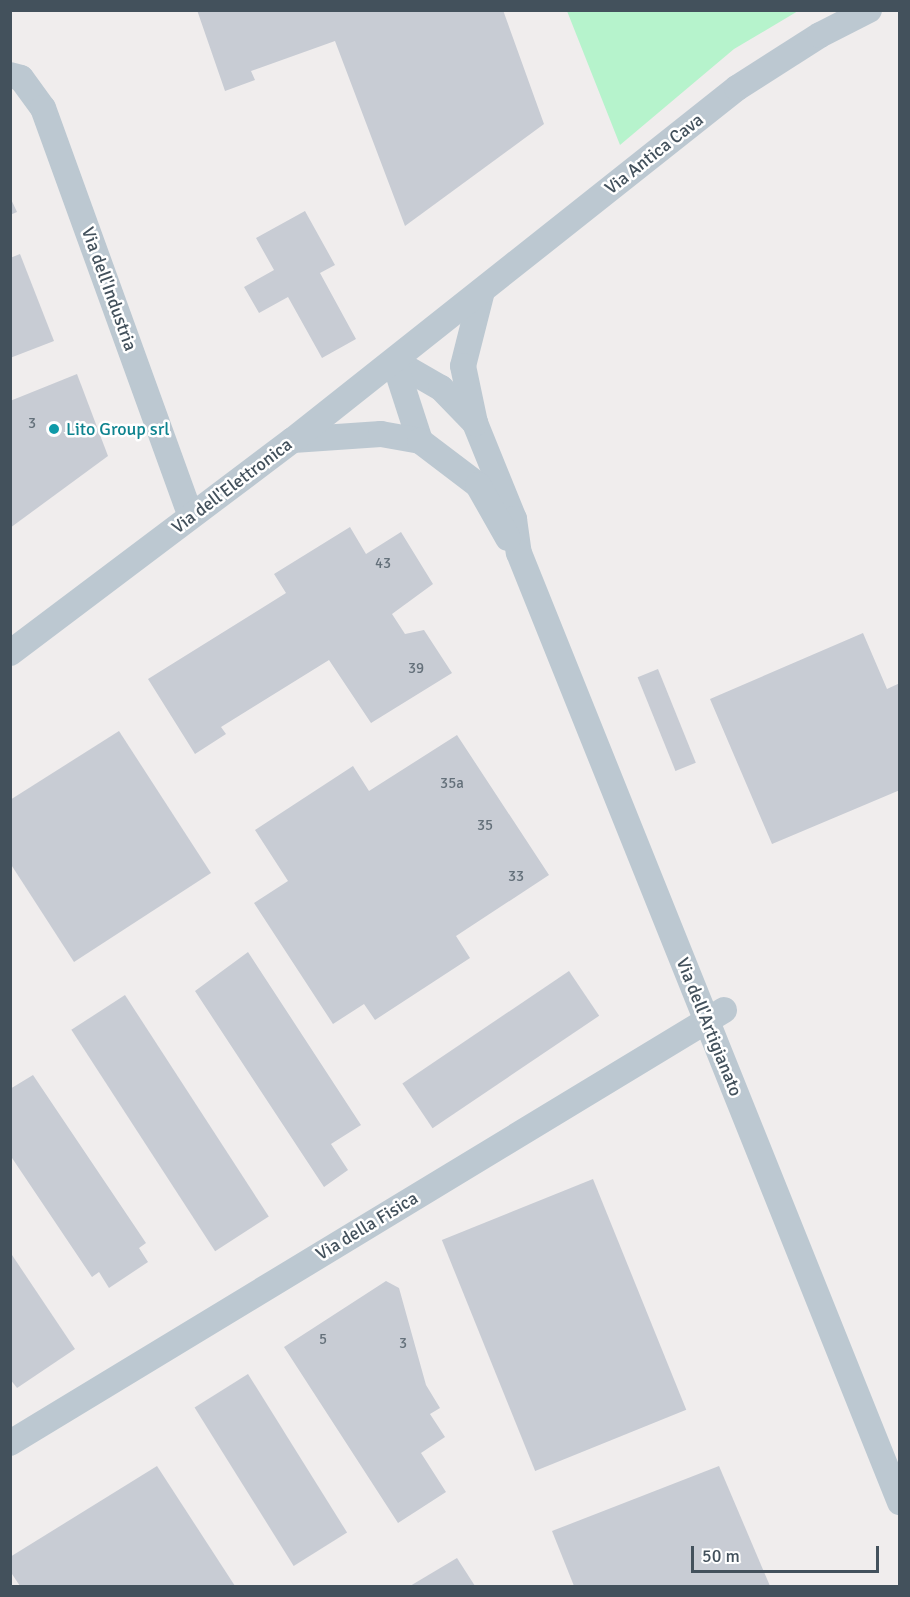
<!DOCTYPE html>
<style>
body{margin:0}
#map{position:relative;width:910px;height:1597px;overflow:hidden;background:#f0eded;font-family:Signika,sans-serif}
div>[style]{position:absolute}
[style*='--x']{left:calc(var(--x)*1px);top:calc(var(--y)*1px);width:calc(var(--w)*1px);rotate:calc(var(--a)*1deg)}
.green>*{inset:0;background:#b6f3cc}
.building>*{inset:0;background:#c8ccd4;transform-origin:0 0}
.minor>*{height:26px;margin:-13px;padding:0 13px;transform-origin:13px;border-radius:13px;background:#bcc8d1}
.dots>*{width:16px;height:16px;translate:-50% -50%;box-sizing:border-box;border:3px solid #fff;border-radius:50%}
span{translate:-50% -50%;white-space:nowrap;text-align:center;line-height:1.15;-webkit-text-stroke:5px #fff;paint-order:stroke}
.number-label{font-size:15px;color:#64707a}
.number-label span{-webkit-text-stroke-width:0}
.street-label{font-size:18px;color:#43515c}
.culture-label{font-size:18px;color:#0d838f}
.left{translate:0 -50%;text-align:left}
.frame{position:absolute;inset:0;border:12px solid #43515c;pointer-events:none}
.scale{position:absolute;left:691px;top:1546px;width:188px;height:27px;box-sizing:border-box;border:3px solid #43515c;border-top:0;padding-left:8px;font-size:18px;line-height:21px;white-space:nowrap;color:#43515c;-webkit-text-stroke:4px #fff;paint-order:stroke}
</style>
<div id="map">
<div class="green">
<div style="clip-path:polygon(567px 11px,798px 11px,734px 49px,620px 145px)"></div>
</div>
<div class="building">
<div style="clip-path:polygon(197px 10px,503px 10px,544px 124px,405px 226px,335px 41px,251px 71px,255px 80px,225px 91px)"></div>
<div style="clip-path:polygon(10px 197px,17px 212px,10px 215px)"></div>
<div style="clip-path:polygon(305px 211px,335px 265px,320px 273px,356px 339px,322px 358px,288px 297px,259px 313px,244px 287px,274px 270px,256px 238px)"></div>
<div style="clip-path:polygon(20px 254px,54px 341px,10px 358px,10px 258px)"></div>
<div style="clip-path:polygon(77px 374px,108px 456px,10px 528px,10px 401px)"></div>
<div style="clip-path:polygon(350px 527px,366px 554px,401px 532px,433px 584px,392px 614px,405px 634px,424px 630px,452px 673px,371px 723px,329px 660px,221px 727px,226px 734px,195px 754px,148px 679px,286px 593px,274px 574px)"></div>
<div style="clip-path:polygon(863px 633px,887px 689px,900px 683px,900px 790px,772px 844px,710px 699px)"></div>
<div style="left:658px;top:669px;width:101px;height:22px;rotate:68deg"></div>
<div style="clip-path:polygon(119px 731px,211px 873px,74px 962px,10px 863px,10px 800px)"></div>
<div style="clip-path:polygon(457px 735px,549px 875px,456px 936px,470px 958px,375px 1020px,364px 1004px,333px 1024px,254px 903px,288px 881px,255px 830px,353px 766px,369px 791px)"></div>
<div style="clip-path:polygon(248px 952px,361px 1125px,331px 1144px,348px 1170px,324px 1187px,195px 991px)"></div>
<div style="left:569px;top:971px;width:54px;height:201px;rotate:56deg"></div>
<div style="left:125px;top:995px;width:264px;height:64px;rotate:57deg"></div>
<div style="clip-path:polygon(33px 1075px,146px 1243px,139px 1248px,148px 1262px,109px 1288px,99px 1272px,92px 1277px,10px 1155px,10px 1089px)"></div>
<div style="left:593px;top:1179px;width:249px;height:163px;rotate:68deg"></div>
<div style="clip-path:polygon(10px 1252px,75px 1349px,17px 1388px,10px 1379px)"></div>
<div style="clip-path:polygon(386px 1281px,399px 1288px,426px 1385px,440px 1408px,430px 1414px,445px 1437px,421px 1453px,446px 1492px,398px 1523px,284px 1347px)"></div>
<div style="left:248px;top:1374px;width:187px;height:63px;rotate:58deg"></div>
<div style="clip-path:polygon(157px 1466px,235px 1586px,20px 1586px,10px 1571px,10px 1557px)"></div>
<div style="clip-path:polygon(719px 1466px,770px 1586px,574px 1586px,552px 1531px)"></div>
<div style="clip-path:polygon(457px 1558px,475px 1586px,410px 1586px)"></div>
</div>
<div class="minor">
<div style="--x:10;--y:75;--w:11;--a:15"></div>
<div style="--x:21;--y:78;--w:37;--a:54"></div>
<div style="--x:43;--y:108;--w:434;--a:70.1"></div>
<div style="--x:482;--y:291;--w:77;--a:104.2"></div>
<div style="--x:463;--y:366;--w:58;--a:78.1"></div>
<div style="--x:475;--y:423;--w:104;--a:67.9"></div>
<div style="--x:514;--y:519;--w:34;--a:82"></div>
<div style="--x:519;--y:553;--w:1023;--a:68.13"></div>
<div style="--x:394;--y:361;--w:54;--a:29.9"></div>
<div style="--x:441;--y:388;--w:49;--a:45.8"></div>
<div style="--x:394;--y:361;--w:84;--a:72"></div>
<div style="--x:293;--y:440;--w:88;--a:-3.9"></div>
<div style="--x:381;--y:434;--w:40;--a:10"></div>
<div style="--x:420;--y:441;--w:73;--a:37.2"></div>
<div style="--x:478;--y:485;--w:61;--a:60.5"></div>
<div style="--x:10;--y:653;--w:354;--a:-37"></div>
<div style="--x:293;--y:440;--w:567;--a:-38.41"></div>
<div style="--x:737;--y:88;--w:98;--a:-32.6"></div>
<div style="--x:820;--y:35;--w:55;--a:-27"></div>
<div style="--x:10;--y:1443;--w:835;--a:-31.23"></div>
</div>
<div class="dots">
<div style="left:54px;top:429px;background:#0f9aa8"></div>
</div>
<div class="number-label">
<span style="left:32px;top:424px">3</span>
<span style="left:383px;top:564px">43</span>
<span style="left:416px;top:669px">39</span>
<span style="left:452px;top:784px">35a</span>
<span style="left:485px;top:826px">35</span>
<span style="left:516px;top:877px">33</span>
<span style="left:323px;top:1340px">5</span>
<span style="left:403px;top:1344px">3</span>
</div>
<div class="street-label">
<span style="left:654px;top:154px;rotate:-38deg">Via Antica Cava</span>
<span style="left:109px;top:289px;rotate:70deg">Via dell'Industria</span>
<span style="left:232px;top:486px;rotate:-37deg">Via dell'Elettronica</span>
<span style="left:709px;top:1027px;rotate:68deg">Via dell'Artigianato</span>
<span style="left:367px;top:1226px;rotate:-31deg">Via della Fisica</span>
</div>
<div class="culture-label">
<span class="left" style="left:66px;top:429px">Lito Group srl</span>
</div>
<div class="frame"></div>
<div class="scale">50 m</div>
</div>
